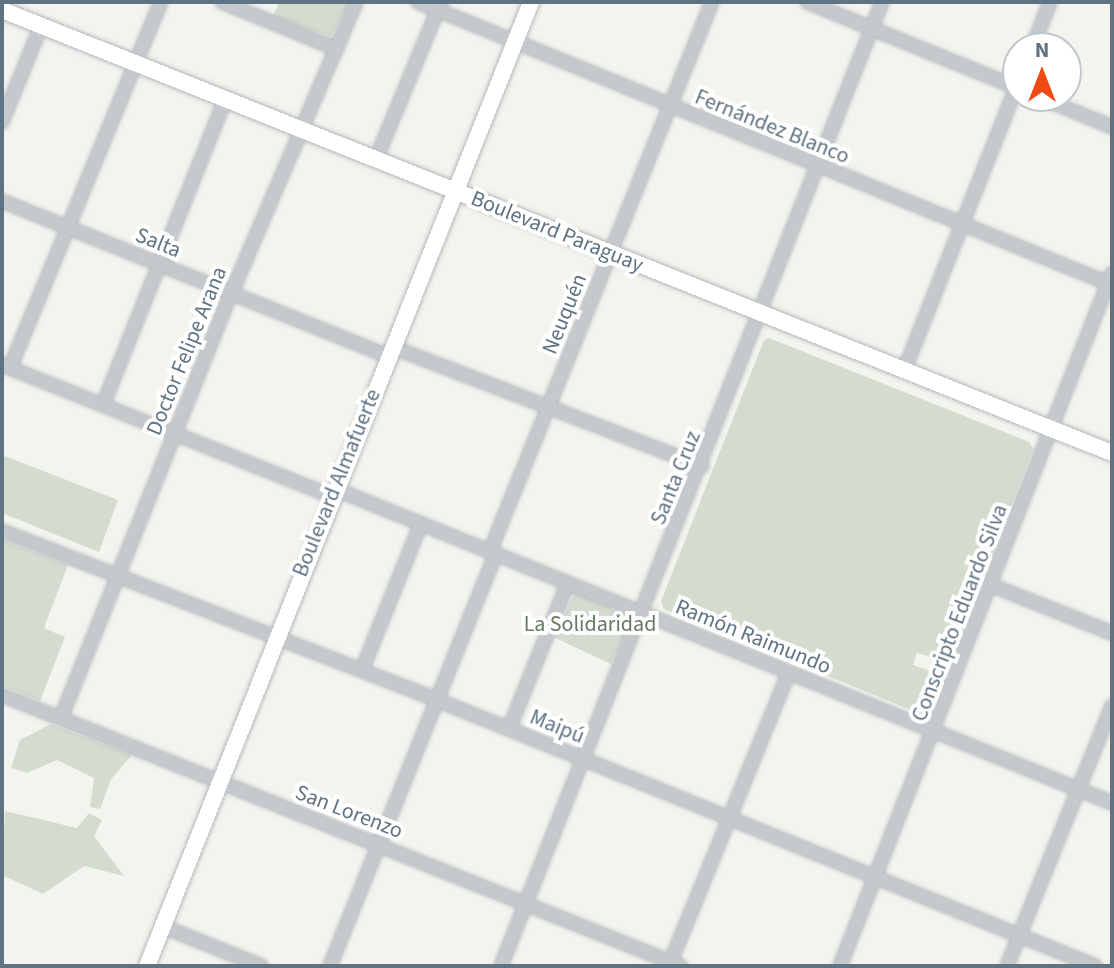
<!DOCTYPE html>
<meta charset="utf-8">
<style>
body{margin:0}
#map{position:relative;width:1114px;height:968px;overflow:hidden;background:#f4f4ef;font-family:"Source Sans 3",sans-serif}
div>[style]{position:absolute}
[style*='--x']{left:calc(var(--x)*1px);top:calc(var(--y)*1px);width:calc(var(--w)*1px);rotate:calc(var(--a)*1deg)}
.green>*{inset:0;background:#d4dcd0;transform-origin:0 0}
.roads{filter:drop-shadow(0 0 2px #b5babf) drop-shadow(0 0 2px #b5babf)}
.street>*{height:12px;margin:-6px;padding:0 6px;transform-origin:6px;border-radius:6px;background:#c6c9cc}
.secondary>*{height:16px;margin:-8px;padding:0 8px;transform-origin:8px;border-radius:8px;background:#fff}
span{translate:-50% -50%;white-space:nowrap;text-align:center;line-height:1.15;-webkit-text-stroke:8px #fff;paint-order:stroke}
.street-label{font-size:22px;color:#607383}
.park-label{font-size:22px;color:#657a60}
.frame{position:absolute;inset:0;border:4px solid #607383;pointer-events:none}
.north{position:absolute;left:1002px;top:32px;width:80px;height:80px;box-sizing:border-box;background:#fff;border:2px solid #bfc7cd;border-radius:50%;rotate:0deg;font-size:22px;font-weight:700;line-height:32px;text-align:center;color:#607383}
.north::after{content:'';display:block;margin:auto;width:28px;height:36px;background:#f24811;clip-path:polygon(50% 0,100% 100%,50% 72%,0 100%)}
</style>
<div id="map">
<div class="green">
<div style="clip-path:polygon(279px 2px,349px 2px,331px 37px,273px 16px)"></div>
<div style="clip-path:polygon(769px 338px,1029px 442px,1033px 449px,965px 624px,955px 621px,941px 660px,917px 653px,913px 665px,946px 676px,931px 712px,923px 715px,664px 609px,661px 601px,764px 340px)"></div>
<div style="clip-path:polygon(2px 455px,118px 500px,99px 552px,2px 513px)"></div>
<div style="clip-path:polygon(2px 540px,68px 565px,44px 628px,65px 637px,40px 701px,2px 686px)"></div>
<div style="left:575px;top:592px;width:63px;height:50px;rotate:25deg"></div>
<div style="clip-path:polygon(51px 724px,132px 755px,111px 779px,100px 809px,90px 807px,94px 778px,57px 760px,27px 773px,11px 768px,20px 740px)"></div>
<div style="clip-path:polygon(5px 811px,77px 828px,89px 813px,102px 820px,94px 836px,124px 876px,84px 866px,43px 894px,2px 875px)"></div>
</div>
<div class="roads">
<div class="street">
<div style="--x:222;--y:2;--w:124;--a:22.2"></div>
<div style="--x:418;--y:2;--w:749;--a:22.18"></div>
<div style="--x:807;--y:2;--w:228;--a:22.2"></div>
<div style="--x:1032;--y:48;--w:49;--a:-68.6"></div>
<div style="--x:1037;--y:96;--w:81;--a:22.5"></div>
<div style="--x:2;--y:122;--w:104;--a:-67.9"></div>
<div style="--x:376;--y:159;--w:170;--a:-67.5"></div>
<div style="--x:2;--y:201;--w:416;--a:21.9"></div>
<div style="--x:392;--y:347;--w:332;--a:21"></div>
<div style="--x:2;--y:365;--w:355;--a:21.7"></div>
<div style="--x:10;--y:368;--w:396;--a:-67.6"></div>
<div style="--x:904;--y:371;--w:310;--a:-68.4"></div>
<div style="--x:103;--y:405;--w:328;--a:-68.2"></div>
<div style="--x:335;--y:489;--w:838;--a:22"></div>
<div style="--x:2;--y:531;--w:467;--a:21.2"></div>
<div style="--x:437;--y:700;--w:710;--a:22.01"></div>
<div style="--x:490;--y:551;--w:592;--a:-67.98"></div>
<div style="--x:993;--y:586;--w:128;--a:21.6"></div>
<div style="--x:362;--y:670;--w:158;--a:-68.1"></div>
<div style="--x:2;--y:695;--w:731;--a:21.76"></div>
<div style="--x:61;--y:718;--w:457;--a:-68.2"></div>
<div style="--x:231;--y:294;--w:318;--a:-66.8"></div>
<div style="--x:509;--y:729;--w:157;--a:-68"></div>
<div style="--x:162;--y:926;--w:107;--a:22"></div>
<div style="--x:330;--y:966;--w:445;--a:-68.1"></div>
<div style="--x:501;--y:966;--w:1037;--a:-68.43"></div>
<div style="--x:669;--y:966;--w:315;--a:-67.8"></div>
<div style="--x:840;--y:966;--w:744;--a:-68.57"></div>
<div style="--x:1007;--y:966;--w:280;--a:-68"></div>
</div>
<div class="secondary">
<div style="--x:2;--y:10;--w:1195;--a:21.76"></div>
<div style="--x:147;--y:966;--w:1038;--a:-68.28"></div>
</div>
</div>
<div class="street-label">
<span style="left:772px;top:127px;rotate:22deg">Fernández Blanco</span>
<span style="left:557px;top:232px;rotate:22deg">Boulevard Paraguay</span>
<span style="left:158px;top:243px;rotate:22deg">Salta</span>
<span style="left:565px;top:314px;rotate:-68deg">Neuquén</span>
<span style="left:187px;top:351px;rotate:-68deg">Doctor Felipe Arana</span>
<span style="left:676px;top:478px;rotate:-68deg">Santa Cruz</span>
<span style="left:337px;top:483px;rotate:-68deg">Boulevard Almafuerte</span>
<span style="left:960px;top:613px;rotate:-69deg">Conscripto Eduardo Silva</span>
<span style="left:753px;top:637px;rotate:22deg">Ramón Raimundo</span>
<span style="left:557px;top:727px;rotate:22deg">Maipú</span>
<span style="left:349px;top:812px;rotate:21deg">San Lorenzo</span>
</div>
<div class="park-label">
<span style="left:590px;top:625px">La Solidaridad</span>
</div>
<div class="frame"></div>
<div class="north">N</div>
</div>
